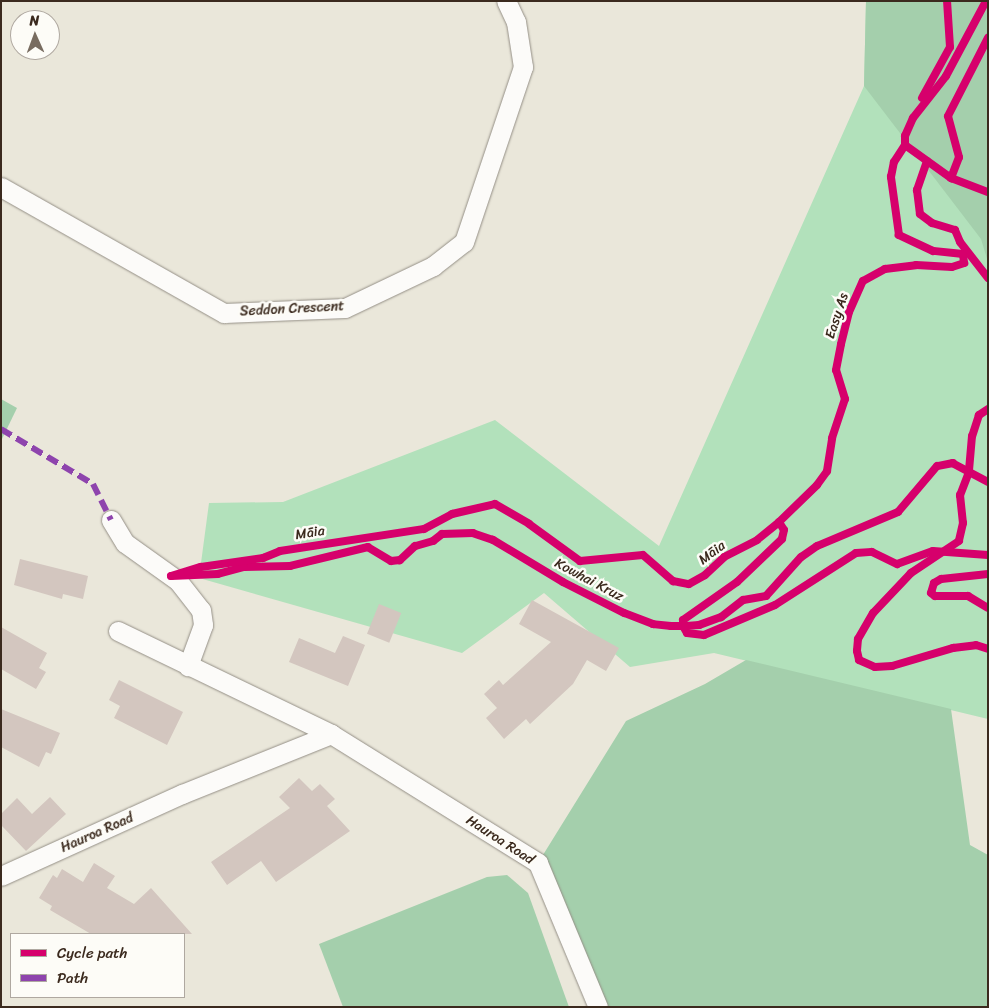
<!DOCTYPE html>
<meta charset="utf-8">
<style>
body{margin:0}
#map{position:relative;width:989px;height:1008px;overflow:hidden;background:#eae7da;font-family:Sriracha,sans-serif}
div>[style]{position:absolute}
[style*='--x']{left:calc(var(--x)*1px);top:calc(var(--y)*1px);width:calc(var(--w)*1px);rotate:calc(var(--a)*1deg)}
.green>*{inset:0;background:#b2e1bb}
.forest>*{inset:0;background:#a4cfac}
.building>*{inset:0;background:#d3c6bf;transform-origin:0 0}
.roads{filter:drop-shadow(0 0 1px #948f86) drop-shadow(0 0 1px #948f86)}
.street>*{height:19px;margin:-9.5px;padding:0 9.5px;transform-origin:9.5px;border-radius:9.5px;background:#fcfbf9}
.quiet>*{height:6px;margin-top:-3px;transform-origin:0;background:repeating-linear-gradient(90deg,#8e44ad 0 12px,transparent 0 18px)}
.cycleway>*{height:8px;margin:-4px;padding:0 4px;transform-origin:4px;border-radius:4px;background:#d6006c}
span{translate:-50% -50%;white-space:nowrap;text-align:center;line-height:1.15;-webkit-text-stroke:5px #fdfcf7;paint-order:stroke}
.street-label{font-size:14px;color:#3b2a1e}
.frame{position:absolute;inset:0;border:2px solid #3b2a1e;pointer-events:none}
.legend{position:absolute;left:10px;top:933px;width:175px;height:65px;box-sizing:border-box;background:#fdfcf7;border:1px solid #afa8a0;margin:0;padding:6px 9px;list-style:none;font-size:15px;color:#3b2a1e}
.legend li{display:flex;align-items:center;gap:10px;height:25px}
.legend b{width:25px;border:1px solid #afa8a0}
.north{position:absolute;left:10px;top:10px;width:50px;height:50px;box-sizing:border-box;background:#fdfcf7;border:1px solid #afa8a0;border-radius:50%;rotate:358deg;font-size:14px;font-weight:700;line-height:20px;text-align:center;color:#3b2a1e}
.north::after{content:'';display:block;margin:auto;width:18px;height:22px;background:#786c60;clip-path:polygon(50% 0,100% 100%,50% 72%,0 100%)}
</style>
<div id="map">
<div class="green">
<div style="clip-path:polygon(866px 1px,988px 1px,988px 719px,714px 653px,630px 667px,544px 593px,462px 653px,199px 578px,209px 503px,283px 502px,495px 420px,659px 546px,864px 86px)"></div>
</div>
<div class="forest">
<div style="clip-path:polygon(866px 1px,988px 1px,988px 262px,981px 239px,864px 86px)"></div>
<div style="clip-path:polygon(1px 399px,17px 408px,1px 441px)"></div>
<div style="clip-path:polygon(746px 660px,951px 709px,970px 845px,988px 855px,988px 1007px,598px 1007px,538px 863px,626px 721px,705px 684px)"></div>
<div style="clip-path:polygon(507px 875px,528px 893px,569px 1007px,343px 1007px,319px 944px,487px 877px)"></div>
</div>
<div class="building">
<div style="clip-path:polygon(20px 559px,88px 576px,83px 599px,63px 594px,62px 599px,14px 585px)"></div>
<div style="clip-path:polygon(532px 600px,619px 648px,606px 671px,587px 660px,573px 684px,530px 724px,526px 719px,504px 739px,486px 718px,497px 708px,484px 694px,499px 680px,503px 685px,551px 642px,519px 624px)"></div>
<div style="left:379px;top:604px;width:24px;height:32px;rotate:22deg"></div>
<div style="clip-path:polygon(1px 627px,47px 653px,39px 668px,46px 672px,36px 689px,1px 669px)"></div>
<div style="clip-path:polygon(343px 636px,365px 645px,348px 686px,289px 662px,299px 638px,335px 653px)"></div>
<div style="clip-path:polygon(119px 680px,183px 712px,167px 745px,114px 718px,120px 706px,109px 700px)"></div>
<div style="clip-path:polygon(1px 709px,60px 733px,51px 754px,46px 752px,39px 767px,1px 747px)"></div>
<div style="clip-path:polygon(299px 778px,312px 791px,320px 784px,335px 799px,327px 806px,350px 831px,276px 882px,261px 861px,227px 885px,211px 862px,290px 808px,279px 797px)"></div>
<div style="clip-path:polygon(50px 797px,66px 814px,26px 851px,1px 825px,1px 814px,17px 798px,32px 814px)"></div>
<div style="clip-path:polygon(94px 863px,115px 876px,107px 888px,134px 904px,151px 888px,192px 934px,91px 934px,50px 910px,52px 906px,39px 898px,53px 875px,57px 878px,62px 869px,83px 882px)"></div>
</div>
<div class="roads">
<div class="street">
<div style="--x:1;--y:187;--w:256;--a:29.5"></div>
<div style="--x:224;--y:313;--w:121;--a:-2.4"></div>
<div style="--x:345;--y:308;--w:98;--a:-25.5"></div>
<div style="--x:433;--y:266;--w:39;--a:-38"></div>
<div style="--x:464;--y:242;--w:185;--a:-71.4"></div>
<div style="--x:523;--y:67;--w:46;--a:-98.8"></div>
<div style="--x:516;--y:22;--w:23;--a:-115"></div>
<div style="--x:111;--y:520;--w:27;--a:59"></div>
<div style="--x:125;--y:543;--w:65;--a:35.6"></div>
<div style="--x:178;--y:581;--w:37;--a:52"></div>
<div style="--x:201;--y:610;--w:15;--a:82"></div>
<div style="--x:203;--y:625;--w:44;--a:110.1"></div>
<div style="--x:118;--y:631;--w:237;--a:25.8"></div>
<div style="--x:1;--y:876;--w:199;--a:-24.4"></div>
<div style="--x:182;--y:794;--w:161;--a:-21.9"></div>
<div style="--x:331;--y:734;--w:244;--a:31.9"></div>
<div style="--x:538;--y:863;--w:156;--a:67.4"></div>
</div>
</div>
<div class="quiet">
<div style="--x:1;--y:429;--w:107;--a:30.9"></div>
<div style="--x:93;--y:484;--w:40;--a:63.4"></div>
</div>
<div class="cycleway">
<div style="--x:922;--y:98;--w:58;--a:-61.2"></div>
<div style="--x:950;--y:47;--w:46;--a:-93.7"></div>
<div style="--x:905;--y:145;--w:9;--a:-90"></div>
<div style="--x:905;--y:136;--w:20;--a:-66"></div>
<div style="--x:913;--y:118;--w:53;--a:-51.8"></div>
<div style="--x:946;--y:76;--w:85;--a:-61.9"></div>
<div style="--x:905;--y:145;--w:57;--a:35.7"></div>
<div style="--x:951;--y:178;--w:40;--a:21"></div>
<div style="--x:927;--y:161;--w:31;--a:109"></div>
<div style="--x:917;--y:190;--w:24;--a:83"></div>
<div style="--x:920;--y:214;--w:15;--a:37"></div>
<div style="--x:932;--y:223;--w:24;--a:17"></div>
<div style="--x:955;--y:230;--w:13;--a:67"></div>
<div style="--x:960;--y:242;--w:46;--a:52.1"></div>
<div style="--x:951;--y:178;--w:22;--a:-69"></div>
<div style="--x:959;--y:157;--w:42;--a:-105"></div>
<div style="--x:948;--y:116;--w:88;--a:-62.9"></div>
<div style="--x:988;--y:409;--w:11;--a:146"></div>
<div style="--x:979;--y:415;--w:22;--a:108"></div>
<div style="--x:972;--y:436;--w:36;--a:95"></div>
<div style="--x:969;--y:472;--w:25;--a:111"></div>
<div style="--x:960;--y:495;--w:28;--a:84"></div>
<div style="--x:963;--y:523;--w:18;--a:103"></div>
<div style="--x:959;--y:541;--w:58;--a:146.3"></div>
<div style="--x:911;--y:573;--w:55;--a:133.5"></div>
<div style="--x:873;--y:613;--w:30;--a:120"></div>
<div style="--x:858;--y:639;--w:12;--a:95"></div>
<div style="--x:857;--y:651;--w:9;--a:77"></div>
<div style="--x:859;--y:660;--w:17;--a:24"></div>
<div style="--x:875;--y:667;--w:17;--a:-3"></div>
<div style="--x:892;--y:666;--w:64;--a:-16.4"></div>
<div style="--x:953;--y:648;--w:23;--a:-7"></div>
<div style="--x:976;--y:645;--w:13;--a:18"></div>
<div style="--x:988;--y:482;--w:40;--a:-152"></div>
<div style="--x:953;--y:463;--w:16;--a:169"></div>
<div style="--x:937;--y:466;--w:60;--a:130.3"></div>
<div style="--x:898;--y:512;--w:88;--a:157.2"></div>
<div style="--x:817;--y:546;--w:19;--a:145"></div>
<div style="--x:801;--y:557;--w:52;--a:131.9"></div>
<div style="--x:766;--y:596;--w:23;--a:170"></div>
<div style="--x:743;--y:600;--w:28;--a:142"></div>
<div style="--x:721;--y:617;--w:23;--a:160"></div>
<div style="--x:699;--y:625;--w:16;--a:176"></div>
<div style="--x:683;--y:626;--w:12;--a:180"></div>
<div style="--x:671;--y:626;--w:18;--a:-174"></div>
<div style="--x:653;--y:624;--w:31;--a:-159"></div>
<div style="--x:624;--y:613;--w:68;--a:-153.1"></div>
<div style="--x:563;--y:582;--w:82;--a:-149"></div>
<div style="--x:493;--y:540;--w:21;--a:-161"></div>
<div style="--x:473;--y:533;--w:31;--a:178"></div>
<div style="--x:442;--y:534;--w:11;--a:142"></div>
<div style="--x:433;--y:541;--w:19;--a:164"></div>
<div style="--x:415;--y:546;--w:21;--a:137"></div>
<div style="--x:400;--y:560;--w:9;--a:174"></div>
<div style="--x:391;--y:561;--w:27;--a:-149"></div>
<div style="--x:368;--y:547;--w:80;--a:166.3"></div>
<div style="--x:290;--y:566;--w:46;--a:178.8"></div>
<div style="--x:244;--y:567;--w:27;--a:165"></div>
<div style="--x:218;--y:574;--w:47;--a:177.6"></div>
<div style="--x:171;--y:576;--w:31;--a:-17"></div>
<div style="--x:201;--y:567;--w:63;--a:-8.3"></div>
<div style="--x:263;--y:558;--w:18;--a:-22"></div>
<div style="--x:280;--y:551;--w:146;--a:-8.7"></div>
<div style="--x:424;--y:529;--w:32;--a:-28"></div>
<div style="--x:452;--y:514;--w:44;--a:-13.1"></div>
<div style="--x:495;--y:504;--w:39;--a:30"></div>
<div style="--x:529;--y:524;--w:63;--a:36"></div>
<div style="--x:580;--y:561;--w:63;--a:-5.4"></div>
<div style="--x:643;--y:555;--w:40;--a:41"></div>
<div style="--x:673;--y:581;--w:16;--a:11"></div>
<div style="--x:689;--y:584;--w:18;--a:-29"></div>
<div style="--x:705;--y:575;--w:26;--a:-43"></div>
<div style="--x:724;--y:557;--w:37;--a:-27"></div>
<div style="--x:757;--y:540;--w:28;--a:-39"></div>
<div style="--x:779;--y:522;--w:9;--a:58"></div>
<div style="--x:784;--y:530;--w:9;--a:103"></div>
<div style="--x:782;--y:539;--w:62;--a:136.3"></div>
<div style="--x:737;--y:582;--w:66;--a:144.9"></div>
<div style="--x:683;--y:620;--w:6;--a:90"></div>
<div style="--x:683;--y:626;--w:8;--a:60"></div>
<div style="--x:687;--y:633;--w:17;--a:7"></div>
<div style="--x:704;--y:635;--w:77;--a:-22.9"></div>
<div style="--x:775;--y:605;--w:96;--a:-32.7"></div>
<div style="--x:856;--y:553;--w:16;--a:-4"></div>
<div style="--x:872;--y:552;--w:28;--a:26"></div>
<div style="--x:897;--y:564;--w:38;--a:-20"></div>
<div style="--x:933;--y:551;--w:55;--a:4.2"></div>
<div style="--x:779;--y:522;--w:53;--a:-44.2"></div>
<div style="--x:817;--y:485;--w:17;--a:-54"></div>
<div style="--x:827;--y:471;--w:33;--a:-81"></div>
<div style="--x:832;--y:438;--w:41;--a:-71.6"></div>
<div style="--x:845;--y:399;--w:30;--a:-107"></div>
<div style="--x:836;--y:370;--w:26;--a:-79"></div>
<div style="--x:841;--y:344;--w:33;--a:-76"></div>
<div style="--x:849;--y:312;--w:34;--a:-66"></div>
<div style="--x:863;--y:281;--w:25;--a:-29"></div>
<div style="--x:885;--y:269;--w:31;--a:-7"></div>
<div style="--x:916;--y:265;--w:36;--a:3"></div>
<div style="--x:952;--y:267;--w:13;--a:-18"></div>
<div style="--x:964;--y:263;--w:9;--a:-96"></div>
<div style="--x:963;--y:254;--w:30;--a:-174"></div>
<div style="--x:933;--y:251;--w:38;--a:-155"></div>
<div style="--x:899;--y:235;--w:59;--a:-97.9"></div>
<div style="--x:891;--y:177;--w:15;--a:-79"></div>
<div style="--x:894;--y:162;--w:20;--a:-57"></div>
<div style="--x:988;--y:574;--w:47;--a:173.9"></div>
<div style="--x:941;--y:579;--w:8;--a:150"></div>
<div style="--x:934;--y:583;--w:10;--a:107"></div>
<div style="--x:931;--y:593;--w:5;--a:37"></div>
<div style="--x:935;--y:596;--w:33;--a:0"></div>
<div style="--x:968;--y:596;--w:23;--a:31"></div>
</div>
<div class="street-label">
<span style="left:292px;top:309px;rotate:-3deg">Seddon Crescent</span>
<span style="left:837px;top:316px;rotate:-72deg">Easy As</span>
<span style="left:310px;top:533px;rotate:-9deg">Māia</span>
<span style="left:712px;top:553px;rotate:-37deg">Māia</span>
<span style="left:589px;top:580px;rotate:28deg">Kowhai Kruz</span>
<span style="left:97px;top:833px;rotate:-24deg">Hauroa Road</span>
<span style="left:500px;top:840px;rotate:33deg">Hauroa Road</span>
</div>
<div class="frame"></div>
<ul class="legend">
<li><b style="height:6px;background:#d6006c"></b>Cycle path</li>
<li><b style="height:6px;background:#8e44ad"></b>Path</li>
</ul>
<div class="north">N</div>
</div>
